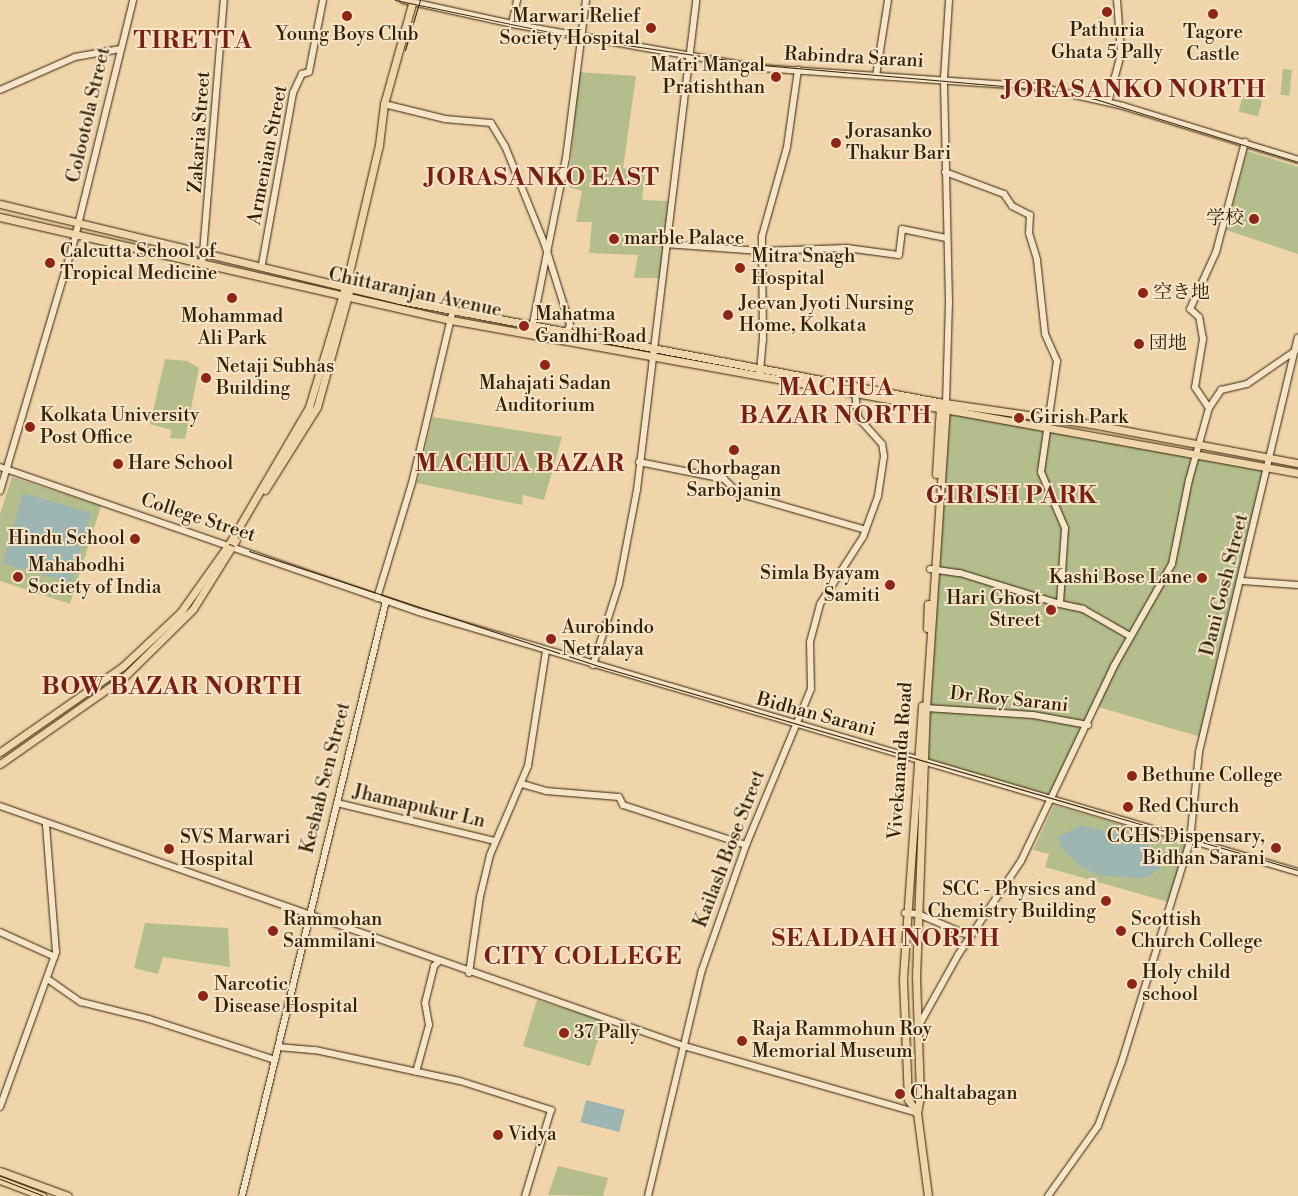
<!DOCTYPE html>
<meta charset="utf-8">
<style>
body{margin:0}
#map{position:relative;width:1298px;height:1196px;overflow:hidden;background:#f0d5ab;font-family:"Libre Bodoni","Noto Serif SC","Noto Serif JP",serif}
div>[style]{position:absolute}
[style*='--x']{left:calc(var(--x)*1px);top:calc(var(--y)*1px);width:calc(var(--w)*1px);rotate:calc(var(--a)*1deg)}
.green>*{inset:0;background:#b4be8d;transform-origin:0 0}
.water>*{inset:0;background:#9db6b2;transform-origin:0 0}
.roads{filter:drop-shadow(0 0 1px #342207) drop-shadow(0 0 1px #342207)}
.secondary>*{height:6px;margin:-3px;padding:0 3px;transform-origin:3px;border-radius:3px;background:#f5e4c8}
.primary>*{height:7px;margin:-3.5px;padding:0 3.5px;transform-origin:3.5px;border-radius:3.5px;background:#f0d5ab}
.tram>*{height:1px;margin:-0.5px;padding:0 0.5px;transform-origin:0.5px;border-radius:0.5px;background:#342207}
.dots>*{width:14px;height:14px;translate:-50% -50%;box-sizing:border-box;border:2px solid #f5e4c8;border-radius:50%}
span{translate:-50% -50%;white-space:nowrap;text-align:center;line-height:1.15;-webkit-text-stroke:4px #f5e4c8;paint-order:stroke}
.poi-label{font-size:19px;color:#342207}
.right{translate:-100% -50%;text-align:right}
.left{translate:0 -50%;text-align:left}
.street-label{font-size:19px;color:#342207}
.district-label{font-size:24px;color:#7a1f14;font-weight:700;letter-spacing:1px}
</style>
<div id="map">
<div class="green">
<div style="left:1283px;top:69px;width:9px;height:26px;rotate:6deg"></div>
<div style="clip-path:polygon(578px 72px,636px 76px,623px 168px,645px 173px,642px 200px,668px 201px,660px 278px,634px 278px,638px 255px,589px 253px,592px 222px,576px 222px,582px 191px,569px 187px)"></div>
<div style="left:1243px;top:95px;width:20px;height:17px;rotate:15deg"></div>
<div style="clip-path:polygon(1247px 151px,1298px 167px,1298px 254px,1226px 230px)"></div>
<div style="clip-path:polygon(165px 359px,187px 361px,199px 368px,185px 439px,170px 438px,172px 430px,150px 424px)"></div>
<div style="clip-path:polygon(948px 413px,1265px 471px,1201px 737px,1095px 706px,1051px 800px,922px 760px)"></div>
<div style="clip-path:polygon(433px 417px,562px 437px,544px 500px,523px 495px,522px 505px,417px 483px)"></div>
<div style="clip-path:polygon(12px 477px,101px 506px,70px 604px,0 581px,0 514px)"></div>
<div style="clip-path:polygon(1054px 805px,1186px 843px,1168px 902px,1045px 867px,1049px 854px,1033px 850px)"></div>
<div style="clip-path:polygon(145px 923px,228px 928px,230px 967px,163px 957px,158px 974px,134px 968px)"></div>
<div style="left:537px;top:1000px;width:70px;height:48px;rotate:17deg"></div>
<div style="clip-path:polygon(558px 1166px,608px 1178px,603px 1196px,548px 1195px)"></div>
</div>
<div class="water">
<div style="left:23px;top:493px;width:71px;height:73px;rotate:16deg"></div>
<div style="clip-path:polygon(1081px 825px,1142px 841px,1156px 855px,1160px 868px,1149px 877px,1135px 878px,1099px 875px,1080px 866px,1062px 848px,1058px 837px)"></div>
<div style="left:586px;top:1100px;width:40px;height:23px;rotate:14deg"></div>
</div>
<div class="roads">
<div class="secondary">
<div style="--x:403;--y:0;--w:112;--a:12.4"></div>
<div style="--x:512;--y:24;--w:252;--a:10.1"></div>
<div style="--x:760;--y:68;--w:280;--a:3.9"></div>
<div style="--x:1039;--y:87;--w:86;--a:12.7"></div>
<div style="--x:1123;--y:106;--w:183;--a:17.1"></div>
<div style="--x:512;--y:24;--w:25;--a:-78"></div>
<div style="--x:876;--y:76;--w:77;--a:-81"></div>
<div style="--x:0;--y:90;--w:82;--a:-23.7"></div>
<div style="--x:75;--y:57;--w:46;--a:-10.1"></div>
<div style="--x:1108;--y:102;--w:50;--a:-74.8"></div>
<div style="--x:1121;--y:54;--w:54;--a:-94.2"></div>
<div style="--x:384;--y:104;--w:63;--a:13.8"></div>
<div style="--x:445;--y:119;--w:46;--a:5"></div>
<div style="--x:491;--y:123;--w:27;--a:59"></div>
<div style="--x:505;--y:146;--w:107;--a:68"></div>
<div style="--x:545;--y:245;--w:84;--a:72.6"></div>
<div style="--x:570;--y:325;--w:14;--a:115"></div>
<div style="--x:945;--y:172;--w:63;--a:20.4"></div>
<div style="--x:1004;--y:194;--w:14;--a:56"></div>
<div style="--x:1012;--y:206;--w:20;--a:27"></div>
<div style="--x:1030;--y:215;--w:18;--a:93"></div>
<div style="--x:1029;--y:233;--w:28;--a:73"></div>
<div style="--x:1037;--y:260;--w:74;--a:83.8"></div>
<div style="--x:1045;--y:334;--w:30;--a:66"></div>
<div style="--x:1057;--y:361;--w:112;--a:98.2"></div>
<div style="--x:1041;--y:472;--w:61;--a:66.8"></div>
<div style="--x:1065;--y:528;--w:76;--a:93.8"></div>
<div style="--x:1060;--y:604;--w:24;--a:12"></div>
<div style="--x:1083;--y:609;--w:54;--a:29.9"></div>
<div style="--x:665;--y:244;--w:96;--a:4.2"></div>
<div style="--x:761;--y:251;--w:86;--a:-2"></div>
<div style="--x:847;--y:248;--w:52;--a:7.7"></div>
<div style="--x:899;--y:255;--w:26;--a:-83"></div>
<div style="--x:902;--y:229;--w:45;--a:11.6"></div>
<div style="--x:262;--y:264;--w:174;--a:-79.7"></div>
<div style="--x:293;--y:93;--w:21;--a:-65"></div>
<div style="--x:302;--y:74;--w:7;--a:-16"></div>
<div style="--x:309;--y:72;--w:73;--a:-79"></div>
<div style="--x:202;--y:265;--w:266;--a:-85.3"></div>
<div style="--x:531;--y:333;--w:178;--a:-78.7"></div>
<div style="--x:566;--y:158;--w:159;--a:-82.8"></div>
<div style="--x:760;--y:372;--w:32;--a:-85"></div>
<div style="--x:763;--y:340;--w:104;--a:-90.6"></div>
<div style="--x:762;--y:236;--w:92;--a:-74.3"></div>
<div style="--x:787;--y:147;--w:78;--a:-81.9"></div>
<div style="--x:946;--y:403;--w:101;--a:-88.3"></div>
<div style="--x:949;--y:302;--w:224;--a:-91.3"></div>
<div style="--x:944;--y:78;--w:78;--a:-86.3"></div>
<div style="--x:1209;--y:408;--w:22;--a:-56"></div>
<div style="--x:1221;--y:390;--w:27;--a:-13"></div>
<div style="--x:1247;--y:384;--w:58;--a:-34.5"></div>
<div style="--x:639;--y:462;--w:87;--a:11.3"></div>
<div style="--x:724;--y:479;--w:20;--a:45"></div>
<div style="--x:738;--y:493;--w:133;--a:16.1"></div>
<div style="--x:0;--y:467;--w:443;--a:19.1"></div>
<div style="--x:419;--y:612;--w:917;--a:16.48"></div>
<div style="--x:0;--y:491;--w:265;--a:-73.5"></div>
<div style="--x:75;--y:237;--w:244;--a:-76.2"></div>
<div style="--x:930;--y:569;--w:30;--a:8"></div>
<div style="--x:960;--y:573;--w:105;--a:17.2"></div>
<div style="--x:1242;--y:581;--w:56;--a:4.1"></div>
<div style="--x:377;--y:598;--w:120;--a:-73.1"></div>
<div style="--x:412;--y:483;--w:178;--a:-76.7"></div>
<div style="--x:593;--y:665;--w:85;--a:-72.2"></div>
<div style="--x:619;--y:584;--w:96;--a:-79.2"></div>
<div style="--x:637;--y:490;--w:494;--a:-83.1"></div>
<div style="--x:926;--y:708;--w:107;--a:3.7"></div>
<div style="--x:1033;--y:715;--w:56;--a:10.3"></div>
<div style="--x:522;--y:784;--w:25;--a:16"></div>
<div style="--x:546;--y:791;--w:73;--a:4.7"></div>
<div style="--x:619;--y:797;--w:9;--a:63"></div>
<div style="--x:623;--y:805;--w:129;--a:18"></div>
<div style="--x:337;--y:803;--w:163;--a:13.5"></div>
<div style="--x:0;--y:806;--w:725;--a:19.33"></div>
<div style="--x:684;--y:1046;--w:242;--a:16"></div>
<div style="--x:905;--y:913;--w:13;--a:4"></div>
<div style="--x:918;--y:914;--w:56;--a:22.9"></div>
<div style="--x:0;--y:932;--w:60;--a:24.4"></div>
<div style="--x:469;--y:973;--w:77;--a:-81.8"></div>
<div style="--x:480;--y:897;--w:43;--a:-76.6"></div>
<div style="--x:490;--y:855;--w:97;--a:-66.9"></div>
<div style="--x:528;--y:766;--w:116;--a:-81.1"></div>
<div style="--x:49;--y:980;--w:39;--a:35"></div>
<div style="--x:81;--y:1002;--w:70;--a:14"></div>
<div style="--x:149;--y:1019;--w:133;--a:18"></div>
<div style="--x:918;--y:1027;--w:82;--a:-60.9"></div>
<div style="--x:958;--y:955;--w:113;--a:-56.2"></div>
<div style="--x:1021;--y:861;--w:216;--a:-64.5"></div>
<div style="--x:1114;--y:666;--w:117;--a:-60.4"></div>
<div style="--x:1172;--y:564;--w:86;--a:-78.6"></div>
<div style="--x:1189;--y:480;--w:75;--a:-74.5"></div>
<div style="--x:1209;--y:408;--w:25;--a:-124"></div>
<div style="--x:1195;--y:387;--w:49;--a:-80.5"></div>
<div style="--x:1203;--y:339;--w:22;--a:-100"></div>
<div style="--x:1199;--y:317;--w:12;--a:-138"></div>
<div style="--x:1190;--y:309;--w:63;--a:-65.5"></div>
<div style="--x:1216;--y:252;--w:114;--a:-75.2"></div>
<div style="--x:278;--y:1047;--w:37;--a:5"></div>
<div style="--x:315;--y:1050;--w:148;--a:12.1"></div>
<div style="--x:460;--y:1081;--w:96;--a:17.7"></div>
<div style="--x:551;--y:1110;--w:90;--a:106.8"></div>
<div style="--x:416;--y:1072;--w:49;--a:-74.5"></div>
<div style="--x:429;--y:1025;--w:22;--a:-100"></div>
<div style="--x:425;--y:1003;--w:38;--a:-76"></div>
<div style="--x:434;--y:966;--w:6;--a:-45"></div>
<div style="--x:0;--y:1107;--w:165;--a:-70.1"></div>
<div style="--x:56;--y:952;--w:128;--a:-94.5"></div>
<div style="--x:242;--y:1196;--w:612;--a:-76.4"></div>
<div style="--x:648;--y:1196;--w:232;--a:-76.6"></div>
<div style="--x:702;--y:970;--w:133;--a:-70.6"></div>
<div style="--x:746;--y:845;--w:169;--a:-67.4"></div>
<div style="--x:811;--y:689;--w:47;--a:-91.2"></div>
<div style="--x:810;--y:642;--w:39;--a:-75"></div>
<div style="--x:820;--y:604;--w:80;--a:-57.3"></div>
<div style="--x:863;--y:537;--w:44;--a:-69.9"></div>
<div style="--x:878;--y:496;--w:40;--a:-81.5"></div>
<div style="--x:884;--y:456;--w:12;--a:-99"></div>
<div style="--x:882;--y:444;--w:36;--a:-132"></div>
<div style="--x:858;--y:417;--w:23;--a:-97"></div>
<div style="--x:1048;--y:1196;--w:86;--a:-54.5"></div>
<div style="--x:1098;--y:1126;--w:69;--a:-69.7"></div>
<div style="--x:1122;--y:1061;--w:230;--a:-72.8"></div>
<div style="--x:1190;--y:841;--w:89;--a:-84.2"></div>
<div style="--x:1199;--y:752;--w:426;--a:-76.6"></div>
</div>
<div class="primary">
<div style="--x:0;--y:204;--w:410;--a:13.5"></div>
<div style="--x:399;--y:300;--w:549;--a:10.72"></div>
<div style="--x:938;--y:402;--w:155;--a:8.2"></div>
<div style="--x:1091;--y:424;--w:211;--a:10.7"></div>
<div style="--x:0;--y:217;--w:463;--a:12.9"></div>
<div style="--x:451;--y:320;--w:861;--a:10.24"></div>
<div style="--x:936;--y:474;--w:67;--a:-86.6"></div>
<div style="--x:265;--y:490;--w:98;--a:-57.9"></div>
<div style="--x:317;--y:407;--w:119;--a:-74.5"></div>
<div style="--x:927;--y:628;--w:24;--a:-88"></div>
<div style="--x:0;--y:752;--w:149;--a:-34.9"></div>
<div style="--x:122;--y:667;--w:79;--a:-43"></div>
<div style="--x:180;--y:613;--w:85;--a:-54.6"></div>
<div style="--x:229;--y:544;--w:159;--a:-59.7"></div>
<div style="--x:309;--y:407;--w:136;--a:-73.3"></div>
<div style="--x:348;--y:277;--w:136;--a:-76.8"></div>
<div style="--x:379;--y:145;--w:41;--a:-83"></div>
<div style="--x:384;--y:104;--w:108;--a:-74.4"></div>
<div style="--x:0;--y:764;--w:150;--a:-35"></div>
<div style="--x:123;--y:678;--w:98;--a:-44.6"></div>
<div style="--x:193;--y:609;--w:81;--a:-58.1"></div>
<div style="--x:917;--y:1113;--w:17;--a:-123"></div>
<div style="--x:908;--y:1099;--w:121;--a:-92.4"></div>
<div style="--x:903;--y:978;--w:273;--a:-86"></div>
<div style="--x:0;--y:1171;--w:72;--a:20.2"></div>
<div style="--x:0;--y:1180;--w:45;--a:20.9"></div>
<div style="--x:928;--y:1196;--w:84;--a:-97.5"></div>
<div style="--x:917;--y:1113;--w:17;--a:-80"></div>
<div style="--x:920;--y:1096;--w:118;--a:-91.9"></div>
<div style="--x:916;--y:978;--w:270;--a:-87.9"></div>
<div style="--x:926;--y:708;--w:303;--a:-86.2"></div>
</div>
</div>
<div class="tram">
<div style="--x:395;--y:0;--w:188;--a:11.7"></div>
<div style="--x:579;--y:38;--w:185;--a:8.4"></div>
<div style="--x:762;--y:65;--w:285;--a:5"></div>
<div style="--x:1046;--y:90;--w:50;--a:10.4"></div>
<div style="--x:1095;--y:99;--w:213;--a:17.2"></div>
<div style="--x:405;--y:50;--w:52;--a:-73.3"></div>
<div style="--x:229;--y:544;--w:5;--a:22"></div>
<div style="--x:249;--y:551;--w:364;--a:18.2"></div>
<div style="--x:595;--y:665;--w:732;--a:16.26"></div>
<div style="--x:0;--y:1179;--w:47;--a:21.1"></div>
</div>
<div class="dots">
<div style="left:1107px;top:12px;background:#8f2418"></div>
<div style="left:1213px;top:14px;background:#8f2418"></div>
<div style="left:347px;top:16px;background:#8f2418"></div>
<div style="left:651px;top:28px;background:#8f2418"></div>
<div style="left:776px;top:77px;background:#8f2418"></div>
<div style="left:836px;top:143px;background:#8f2418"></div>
<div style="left:1254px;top:219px;background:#8f2418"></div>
<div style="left:614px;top:239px;background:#8f2418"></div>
<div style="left:50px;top:263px;background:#8f2418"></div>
<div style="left:740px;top:268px;background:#8f2418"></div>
<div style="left:1143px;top:293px;background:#8f2418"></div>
<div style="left:232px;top:298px;background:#8f2418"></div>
<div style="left:728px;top:315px;background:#8f2418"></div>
<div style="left:524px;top:326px;background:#8f2418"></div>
<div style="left:1139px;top:344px;background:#8f2418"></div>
<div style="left:545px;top:365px;background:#8f2418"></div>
<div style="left:206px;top:378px;background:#8f2418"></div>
<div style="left:1019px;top:418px;background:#8f2418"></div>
<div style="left:30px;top:427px;background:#8f2418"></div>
<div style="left:734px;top:450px;background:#8f2418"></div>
<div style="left:118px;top:464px;background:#8f2418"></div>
<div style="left:135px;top:539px;background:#8f2418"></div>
<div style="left:18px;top:577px;background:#8f2418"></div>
<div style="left:1202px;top:578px;background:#8f2418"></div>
<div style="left:890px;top:585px;background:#8f2418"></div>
<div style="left:1051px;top:610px;background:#8f2418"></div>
<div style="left:551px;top:639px;background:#8f2418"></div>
<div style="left:1132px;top:776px;background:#8f2418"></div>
<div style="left:1128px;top:807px;background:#8f2418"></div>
<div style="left:1276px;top:848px;background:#8f2418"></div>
<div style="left:169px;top:849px;background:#8f2418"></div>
<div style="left:1106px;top:901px;background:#8f2418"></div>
<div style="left:273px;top:931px;background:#8f2418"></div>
<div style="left:1121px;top:931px;background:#8f2418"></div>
<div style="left:1132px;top:984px;background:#8f2418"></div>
<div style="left:203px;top:996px;background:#8f2418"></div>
<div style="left:564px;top:1033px;background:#8f2418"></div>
<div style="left:742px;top:1041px;background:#8f2418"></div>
<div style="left:900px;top:1094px;background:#8f2418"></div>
<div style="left:498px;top:1135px;background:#8f2418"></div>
</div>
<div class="poi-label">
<span class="right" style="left:640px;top:28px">Marwari Relief<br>Society Hospital</span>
<span style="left:1107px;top:42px">Pathuria<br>Ghata 5 Pally</span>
<span style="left:1213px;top:44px">Tagore<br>Castle</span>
<span style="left:347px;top:35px">Young Boys Club</span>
<span class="right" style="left:765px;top:77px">Matri Mangal<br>Pratishthan</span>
<span class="left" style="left:846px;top:143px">Jorasanko<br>Thakur Bari</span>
<span class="right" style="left:1244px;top:219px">学校</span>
<span class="left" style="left:624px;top:239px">marble Palace</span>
<span class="left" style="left:60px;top:263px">Calcutta School of<br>Tropical Medicine</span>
<span class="left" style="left:751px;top:268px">Mitra Snagh<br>Hospital</span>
<span class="left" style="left:1153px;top:293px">空き地</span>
<span class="left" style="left:739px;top:315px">Jeevan Jyoti Nursing<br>Home, Kolkata</span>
<span class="left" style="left:535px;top:326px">Mahatma<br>Gandhi Road</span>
<span style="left:232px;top:328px">Mohammad<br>Ali Park</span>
<span class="left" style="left:1149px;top:344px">団地</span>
<span class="left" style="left:216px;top:378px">Netaji Subhas<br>Building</span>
<span style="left:545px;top:395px">Mahajati Sadan<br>Auditorium</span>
<span class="left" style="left:40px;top:427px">Kolkata University<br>Post Office</span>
<span class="left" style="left:1030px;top:418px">Girish Park</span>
<span class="left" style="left:128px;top:464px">Hare School</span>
<span style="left:734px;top:480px">Chorbagan<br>Sarbojanin</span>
<span class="right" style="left:125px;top:539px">Hindu School</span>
<span class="left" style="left:28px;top:577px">Mahabodhi<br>Society of India</span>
<span class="right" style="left:880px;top:585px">Simla Byayam<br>Samiti</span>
<span class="right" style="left:1192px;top:578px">Kashi Bose Lane</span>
<span class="right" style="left:1041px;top:610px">Hari Ghost<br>Street</span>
<span class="left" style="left:562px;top:639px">Aurobindo<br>Netralaya</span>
<span class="left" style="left:1142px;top:776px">Bethune College</span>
<span class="left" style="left:1138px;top:807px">Red Church</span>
<span class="right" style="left:1265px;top:848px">CGHS Dispensary,<br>Bidhan Sarani</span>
<span class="left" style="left:180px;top:849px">SVS Marwari<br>Hospital</span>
<span class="right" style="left:1096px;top:901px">SCC - Physics and<br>Chemistry Building</span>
<span class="left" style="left:283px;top:931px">Rammohan<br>Sammilani</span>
<span class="left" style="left:1131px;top:931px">Scottish<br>Church College</span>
<span class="left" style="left:1142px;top:984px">Holy child<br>school</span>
<span class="left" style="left:214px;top:996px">Narcotic<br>Disease Hospital</span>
<span class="left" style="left:752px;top:1041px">Raja Rammohun Roy<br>Memorial Museum</span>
<span class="left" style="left:574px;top:1033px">37 Pally</span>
<span class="left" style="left:910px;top:1094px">Chaltabagan</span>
<span class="left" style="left:508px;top:1135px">Vidya</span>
</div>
<div class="street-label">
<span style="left:854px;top:58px;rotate:3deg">Rabindra Sarani</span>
<span style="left:89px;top:115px;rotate:-77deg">Colootola Street</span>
<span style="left:200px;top:132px;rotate:-86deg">Zakaria Street</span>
<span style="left:268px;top:155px;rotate:-79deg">Armenian Street</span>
<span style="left:415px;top:293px;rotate:12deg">Chittaranjan Avenue</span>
<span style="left:198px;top:518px;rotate:18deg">College Street</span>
<span style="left:1225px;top:585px;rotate:-76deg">Dani Gosh Street</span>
<span style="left:1009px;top:700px;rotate:6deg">Dr Roy Sarani</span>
<span style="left:816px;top:715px;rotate:15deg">Bidhan Sarani</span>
<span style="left:901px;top:761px;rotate:-86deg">Vivekananda Road</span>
<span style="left:326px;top:778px;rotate:-76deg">Keshab Sen Street</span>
<span style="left:419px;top:807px;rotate:13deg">Jhamapukur Ln</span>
<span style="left:730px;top:849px;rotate:-69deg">Kailash Bose Street</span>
</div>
<div class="district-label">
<span style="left:193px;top:42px">TIRETTA</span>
<span style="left:1135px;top:91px">JORASANKO NORTH</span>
<span style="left:543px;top:179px">JORASANKO EAST</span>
<span style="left:836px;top:403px">MACHUA<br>BAZAR NORTH</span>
<span style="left:520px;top:465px">MACHUA BAZAR</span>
<span style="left:1012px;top:497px">GIRISH PARK</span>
<span style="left:172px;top:688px">BOW BAZAR NORTH</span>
<span style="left:886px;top:940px">SEALDAH NORTH</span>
<span style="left:583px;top:958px">CITY COLLEGE</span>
</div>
</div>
